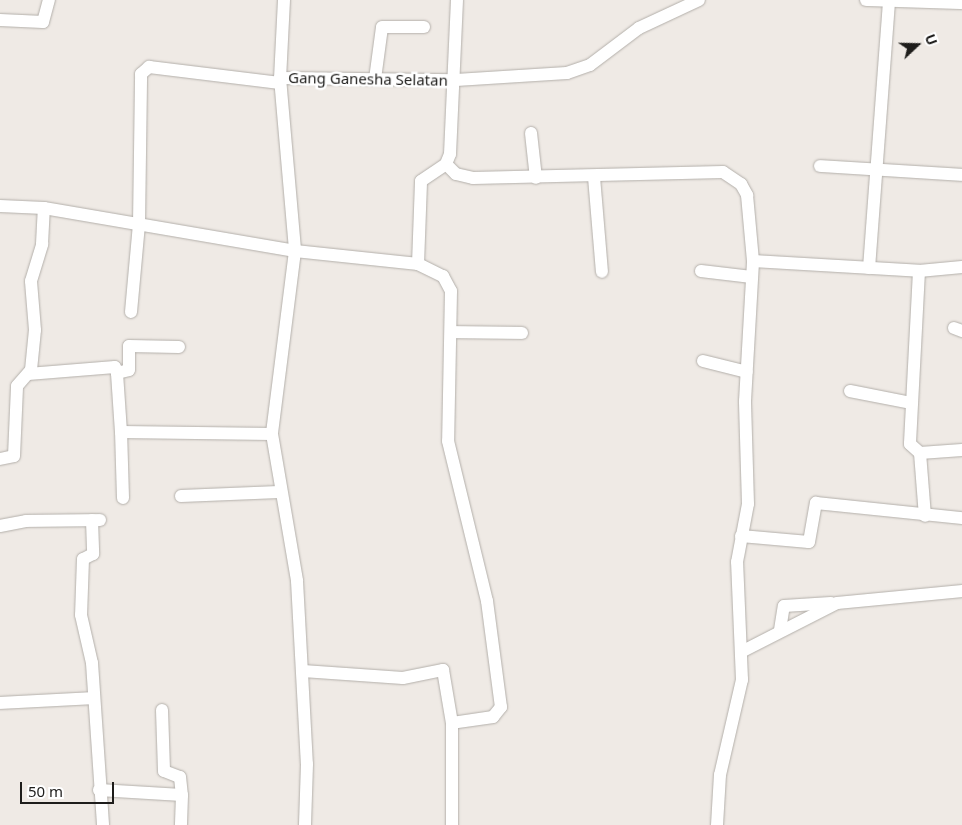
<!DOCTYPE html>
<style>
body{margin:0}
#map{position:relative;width:962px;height:825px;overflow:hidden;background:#efeae5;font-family:"Noto Sans",sans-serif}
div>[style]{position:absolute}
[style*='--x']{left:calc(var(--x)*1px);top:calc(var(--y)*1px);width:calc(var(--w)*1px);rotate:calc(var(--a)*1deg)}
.roads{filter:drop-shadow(0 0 1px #b3afaa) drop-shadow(0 0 1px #b3afaa)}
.minor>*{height:12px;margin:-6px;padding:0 6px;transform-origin:6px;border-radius:6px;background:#fff}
span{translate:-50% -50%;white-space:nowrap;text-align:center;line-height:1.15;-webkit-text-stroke:5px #fff;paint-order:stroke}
.street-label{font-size:15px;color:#1e1d1b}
.north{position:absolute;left:892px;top:20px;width:50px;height:50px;-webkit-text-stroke:4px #fff;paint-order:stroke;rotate:69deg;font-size:14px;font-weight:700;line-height:20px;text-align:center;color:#1e1d1b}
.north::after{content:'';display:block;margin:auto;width:18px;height:22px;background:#1e1d1b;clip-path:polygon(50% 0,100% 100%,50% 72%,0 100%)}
.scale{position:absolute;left:20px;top:782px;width:94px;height:22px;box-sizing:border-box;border:2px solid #1e1d1b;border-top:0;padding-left:6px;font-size:15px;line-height:18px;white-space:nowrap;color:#1e1d1b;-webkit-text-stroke:4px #fff;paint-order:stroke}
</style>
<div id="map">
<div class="roads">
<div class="minor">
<div style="--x:284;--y:0;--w:78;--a:92.9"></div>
<div style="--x:280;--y:78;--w:174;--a:85"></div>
<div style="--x:295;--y:251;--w:184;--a:97.2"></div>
<div style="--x:272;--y:434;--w:149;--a:80.3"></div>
<div style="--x:297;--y:581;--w:183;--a:86.9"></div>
<div style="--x:307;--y:764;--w:61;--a:91.9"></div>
<div style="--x:866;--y:0;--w:96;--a:1.8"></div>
<div style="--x:0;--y:20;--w:43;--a:2.7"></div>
<div style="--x:43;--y:22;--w:23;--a:-75"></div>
<div style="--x:280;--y:78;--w:176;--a:0.7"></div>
<div style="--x:456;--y:80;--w:111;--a:-3.6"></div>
<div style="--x:567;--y:73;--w:24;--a:-19"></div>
<div style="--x:590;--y:65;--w:61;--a:-37.1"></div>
<div style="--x:639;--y:28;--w:66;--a:-25"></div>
<div style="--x:375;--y:79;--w:52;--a:-82.3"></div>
<div style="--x:382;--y:27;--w:42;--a:0"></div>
<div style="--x:531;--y:133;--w:45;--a:83.7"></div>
<div style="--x:446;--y:164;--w:14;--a:45"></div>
<div style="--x:456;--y:174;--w:17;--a:13"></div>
<div style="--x:473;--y:178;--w:250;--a:-1.4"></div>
<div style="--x:723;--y:172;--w:22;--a:34"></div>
<div style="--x:741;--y:184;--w:13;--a:61"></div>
<div style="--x:747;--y:195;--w:66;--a:84.8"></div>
<div style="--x:820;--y:166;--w:142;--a:3.6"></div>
<div style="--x:594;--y:177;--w:95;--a:85.2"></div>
<div style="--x:0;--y:206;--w:44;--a:2.6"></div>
<div style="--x:44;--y:208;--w:255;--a:9.7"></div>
<div style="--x:295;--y:251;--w:124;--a:6"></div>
<div style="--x:418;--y:264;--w:83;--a:-87.9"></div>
<div style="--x:421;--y:181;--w:30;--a:-34"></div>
<div style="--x:446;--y:164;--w:11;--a:-68"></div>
<div style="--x:450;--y:154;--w:154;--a:-87.4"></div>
<div style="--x:418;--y:264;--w:28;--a:26"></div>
<div style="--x:443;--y:276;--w:17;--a:62"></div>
<div style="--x:451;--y:291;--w:150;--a:91.1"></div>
<div style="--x:448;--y:441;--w:165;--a:76.3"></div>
<div style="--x:487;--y:601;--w:107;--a:82.5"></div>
<div style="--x:501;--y:707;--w:13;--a:129"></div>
<div style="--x:493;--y:717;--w:41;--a:171.7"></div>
<div style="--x:452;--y:723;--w:102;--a:90"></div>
<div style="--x:869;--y:268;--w:267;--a:-85.7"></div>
<div style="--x:701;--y:271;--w:51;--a:6.7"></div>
<div style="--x:919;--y:271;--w:173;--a:93"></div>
<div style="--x:910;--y:444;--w:13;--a:42"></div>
<div style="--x:920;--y:453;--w:42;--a:-4.1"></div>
<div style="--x:131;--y:312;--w:88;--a:-84.8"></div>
<div style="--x:139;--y:224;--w:150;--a:-89.2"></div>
<div style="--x:141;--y:74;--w:11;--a:-41"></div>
<div style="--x:149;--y:67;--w:132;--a:7"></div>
<div style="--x:954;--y:328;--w:9;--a:21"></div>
<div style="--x:451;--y:332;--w:71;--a:0.8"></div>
<div style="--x:703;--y:361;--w:45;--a:14"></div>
<div style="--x:28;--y:374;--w:87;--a:-4.6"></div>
<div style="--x:115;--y:367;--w:6;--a:72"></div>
<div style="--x:850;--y:391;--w:63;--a:11"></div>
<div style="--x:121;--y:432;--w:59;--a:-93.9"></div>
<div style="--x:117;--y:373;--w:12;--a:-14"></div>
<div style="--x:129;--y:370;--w:24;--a:-90"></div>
<div style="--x:129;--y:346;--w:50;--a:1.1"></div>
<div style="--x:920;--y:453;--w:63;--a:85.5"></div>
<div style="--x:0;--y:459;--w:14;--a:-12"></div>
<div style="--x:14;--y:456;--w:70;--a:-87.5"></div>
<div style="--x:17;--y:386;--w:21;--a:-49"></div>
<div style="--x:31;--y:370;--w:40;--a:-84.3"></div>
<div style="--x:35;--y:330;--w:49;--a:-94.7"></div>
<div style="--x:31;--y:281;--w:39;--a:-73"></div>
<div style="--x:42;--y:244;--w:36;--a:-87"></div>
<div style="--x:181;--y:496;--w:98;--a:-2.3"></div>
<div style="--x:123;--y:498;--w:66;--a:-91.7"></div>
<div style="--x:121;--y:432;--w:151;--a:0.8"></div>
<div style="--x:92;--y:520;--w:34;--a:88"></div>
<div style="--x:93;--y:554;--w:11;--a:153"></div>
<div style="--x:83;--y:559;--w:56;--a:92"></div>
<div style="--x:81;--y:615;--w:49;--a:77.1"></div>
<div style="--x:92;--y:663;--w:162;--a:86.1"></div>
<div style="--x:0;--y:526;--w:26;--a:-11"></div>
<div style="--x:26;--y:521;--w:74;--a:-0.8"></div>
<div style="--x:741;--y:536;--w:68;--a:5"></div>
<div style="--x:809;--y:542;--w:40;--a:-80"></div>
<div style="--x:816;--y:503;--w:147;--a:5.9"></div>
<div style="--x:780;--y:630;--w:24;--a:-81"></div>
<div style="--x:784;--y:606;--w:47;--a:-3.7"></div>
<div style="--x:741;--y:652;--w:108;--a:-27"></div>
<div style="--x:837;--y:603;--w:126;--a:-5.5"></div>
<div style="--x:303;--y:671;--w:100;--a:4"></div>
<div style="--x:403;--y:678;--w:41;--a:-11.3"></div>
<div style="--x:443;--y:670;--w:54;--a:80.4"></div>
<div style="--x:0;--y:703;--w:94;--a:-3"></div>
<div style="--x:162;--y:710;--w:61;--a:88.1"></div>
<div style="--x:164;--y:771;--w:17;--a:21"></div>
<div style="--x:180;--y:777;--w:18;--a:84"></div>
<div style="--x:99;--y:790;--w:83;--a:3.4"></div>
<div style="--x:182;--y:795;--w:30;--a:92"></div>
<div style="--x:717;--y:825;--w:50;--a:-86.6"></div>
<div style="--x:720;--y:775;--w:98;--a:-77"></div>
<div style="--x:742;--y:680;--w:118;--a:-92.4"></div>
<div style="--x:737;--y:562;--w:59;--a:-79.3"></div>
<div style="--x:748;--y:504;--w:103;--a:-91.7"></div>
<div style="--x:745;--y:401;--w:140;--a:-86.7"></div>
<div style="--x:753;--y:261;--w:166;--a:3.4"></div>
<div style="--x:919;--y:271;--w:43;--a:-5.3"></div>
</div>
</div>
<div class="street-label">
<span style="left:368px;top:79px;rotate:1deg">Gang Ganesha Selatan</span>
</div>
<div class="north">U</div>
<div class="scale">50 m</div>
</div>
